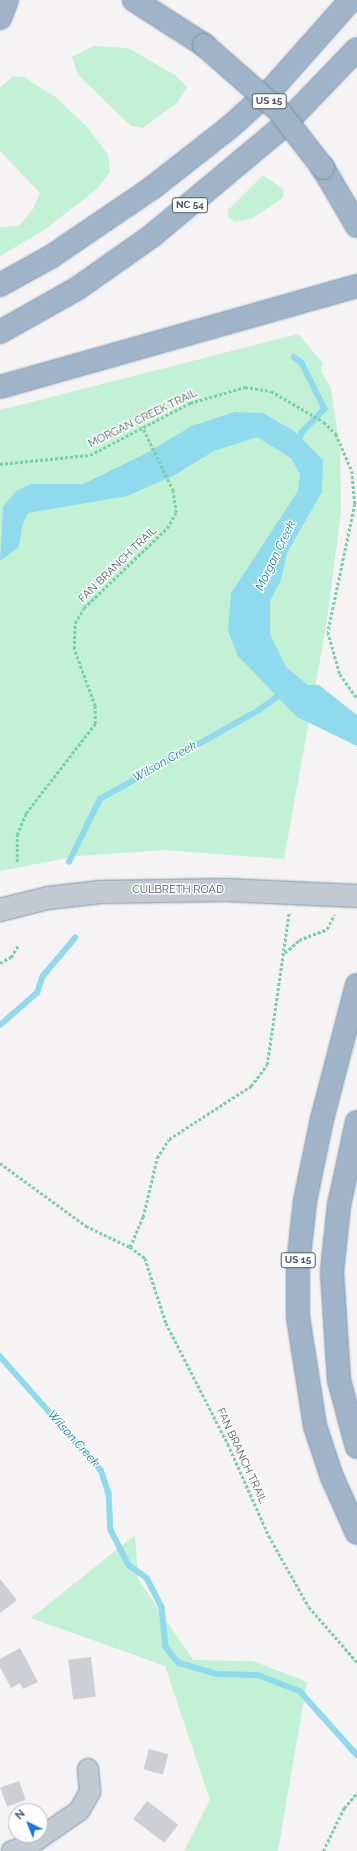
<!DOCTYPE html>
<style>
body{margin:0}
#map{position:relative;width:357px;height:1851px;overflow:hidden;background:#f5f3f3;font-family:Raleway,sans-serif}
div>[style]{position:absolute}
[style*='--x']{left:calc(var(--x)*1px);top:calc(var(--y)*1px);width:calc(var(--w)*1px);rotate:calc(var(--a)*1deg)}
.green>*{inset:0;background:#c3f1d5}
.water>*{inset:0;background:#90daee}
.stream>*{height:5.5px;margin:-2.75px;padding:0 2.75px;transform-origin:2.75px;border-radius:2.75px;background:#90daee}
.building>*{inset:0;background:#cdcfd5;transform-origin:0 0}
.path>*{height:2.5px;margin-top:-1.25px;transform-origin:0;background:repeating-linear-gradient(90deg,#7ad0a6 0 3px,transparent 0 5px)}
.roads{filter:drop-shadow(0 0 1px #7690ad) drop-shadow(0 0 1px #7690ad)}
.minor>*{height:20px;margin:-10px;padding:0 10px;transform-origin:10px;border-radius:10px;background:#c1cad2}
.tertiary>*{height:22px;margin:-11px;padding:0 11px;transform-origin:11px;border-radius:11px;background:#c1cad2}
.trunk>*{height:22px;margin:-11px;padding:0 11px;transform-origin:11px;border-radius:11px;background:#9fb4c9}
.bridges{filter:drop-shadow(0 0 1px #7690ad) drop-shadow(0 0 1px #7690ad)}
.trunk-bridge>*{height:22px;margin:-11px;padding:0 11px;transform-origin:11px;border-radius:11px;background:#9fb4c9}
span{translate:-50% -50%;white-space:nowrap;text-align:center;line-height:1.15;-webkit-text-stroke:3px #fff;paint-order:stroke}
.shield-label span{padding:1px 3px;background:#fff;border:1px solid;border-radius:3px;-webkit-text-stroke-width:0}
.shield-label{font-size:10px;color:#4a5661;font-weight:700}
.street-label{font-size:11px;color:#4a5661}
.water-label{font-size:12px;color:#0c7c9b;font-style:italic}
.north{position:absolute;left:8px;top:1803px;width:40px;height:40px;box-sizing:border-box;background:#fff;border:1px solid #b7bbc0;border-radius:50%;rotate:317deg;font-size:11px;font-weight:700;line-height:16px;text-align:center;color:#4a5661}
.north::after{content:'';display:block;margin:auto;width:14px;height:18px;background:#1a73e8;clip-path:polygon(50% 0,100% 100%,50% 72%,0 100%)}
</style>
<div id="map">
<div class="green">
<div style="clip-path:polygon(93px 46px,128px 48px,175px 75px,187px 87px,178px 102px,143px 128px,131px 126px,78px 75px,72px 57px)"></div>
<div style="clip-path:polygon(13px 76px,24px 77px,57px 98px,89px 129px,108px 155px,110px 172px,97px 189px,44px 230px,0 256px,0 227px,19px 226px,33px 209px,40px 193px,0 151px,0 88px)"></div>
<div style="clip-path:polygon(263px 175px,284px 190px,283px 198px,253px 218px,235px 222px,228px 217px,228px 210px)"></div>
<div style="clip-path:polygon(298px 334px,323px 363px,321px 371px,331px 388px,340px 450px,341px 512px,326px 627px,284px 859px,165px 850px,78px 856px,0 871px,0 410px)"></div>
<div style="clip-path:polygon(135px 1535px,138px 1579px,193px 1660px,253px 1661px,307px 1682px,278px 1851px,184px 1851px,210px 1800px,165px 1666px,31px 1618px)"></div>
</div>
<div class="water">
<div style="clip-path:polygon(235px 412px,263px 413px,294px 431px,323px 460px,322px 492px,287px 553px,281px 580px,270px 601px,270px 634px,286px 667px,308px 685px,319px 685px,357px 715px,357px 746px,297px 717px,238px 656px,228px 631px,231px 593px,298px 491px,300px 474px,291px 458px,257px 437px,214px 451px,173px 476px,127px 496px,28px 513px,22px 526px,19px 547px,0 561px,3px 507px,16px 491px,31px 484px,83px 484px,143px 455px,192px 426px)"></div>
</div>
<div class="stream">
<div style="--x:294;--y:357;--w:10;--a:37"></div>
<div style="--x:302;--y:363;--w:51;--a:63.4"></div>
<div style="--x:325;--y:409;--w:33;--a:134"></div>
<div style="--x:302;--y:433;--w:10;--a:107"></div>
<div style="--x:69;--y:862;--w:70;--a:-63.8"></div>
<div style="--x:100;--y:799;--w:182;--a:-29.2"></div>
<div style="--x:259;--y:710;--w:29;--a:-36"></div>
<div style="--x:0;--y:1025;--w:49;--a:-40.9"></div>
<div style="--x:37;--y:993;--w:18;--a:-71"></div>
<div style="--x:43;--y:976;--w:50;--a:-49.9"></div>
<div style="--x:0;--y:1356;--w:152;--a:48.5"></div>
<div style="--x:101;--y:1470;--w:24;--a:71"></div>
<div style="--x:109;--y:1493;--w:37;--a:87"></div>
<div style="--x:111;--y:1530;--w:39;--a:63"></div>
<div style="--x:129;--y:1565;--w:22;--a:36"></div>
<div style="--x:147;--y:1578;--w:33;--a:63"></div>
<div style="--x:162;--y:1607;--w:40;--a:84.3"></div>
<div style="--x:166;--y:1647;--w:21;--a:51"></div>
<div style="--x:179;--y:1663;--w:40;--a:16"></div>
<div style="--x:217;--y:1674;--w:41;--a:1.4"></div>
<div style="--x:258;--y:1675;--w:45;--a:20.9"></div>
<div style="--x:300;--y:1691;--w:86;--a:48.3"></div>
</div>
<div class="building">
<div style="clip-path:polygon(0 1579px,17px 1600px,0 1613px)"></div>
<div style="clip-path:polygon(20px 1648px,38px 1682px,23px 1689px,20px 1683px,11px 1688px,0 1667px,0 1659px)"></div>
<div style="left:91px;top:1657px;width:40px;height:23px;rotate:83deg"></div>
<div style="left:149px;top:1749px;width:20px;height:21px;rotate:15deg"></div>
<div style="left:19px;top:1781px;width:20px;height:20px;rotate:70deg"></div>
<div style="left:147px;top:1801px;width:39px;height:23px;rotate:37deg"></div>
</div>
<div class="path">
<div style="--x:0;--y:464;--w:90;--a:-5.7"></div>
<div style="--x:90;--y:455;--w:113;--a:-27.5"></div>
<div style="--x:190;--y:403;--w:57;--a:-16.2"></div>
<div style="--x:245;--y:387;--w:26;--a:9"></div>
<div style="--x:271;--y:391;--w:61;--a:30.3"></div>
<div style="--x:324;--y:422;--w:17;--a:45"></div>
<div style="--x:336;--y:434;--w:40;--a:66.6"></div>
<div style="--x:352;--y:471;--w:33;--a:85"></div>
<div style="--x:355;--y:504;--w:131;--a:101.9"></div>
<div style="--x:328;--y:632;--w:44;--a:74.1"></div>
<div style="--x:340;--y:674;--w:29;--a:55"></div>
<div style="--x:17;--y:862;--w:27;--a:-90"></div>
<div style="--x:17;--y:835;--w:24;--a:-68"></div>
<div style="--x:26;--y:813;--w:113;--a:-52.2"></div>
<div style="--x:95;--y:724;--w:18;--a:-90"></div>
<div style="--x:95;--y:706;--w:61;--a:-110.2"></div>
<div style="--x:74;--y:649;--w:26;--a:-88"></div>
<div style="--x:75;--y:623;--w:17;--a:-59"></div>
<div style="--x:84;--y:608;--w:115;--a:-43.9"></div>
<div style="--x:167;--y:528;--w:17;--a:-59"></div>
<div style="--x:176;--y:513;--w:22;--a:-98"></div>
<div style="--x:173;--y:491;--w:71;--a:-115.8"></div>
<div style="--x:285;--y:953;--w:19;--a:-43"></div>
<div style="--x:299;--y:940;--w:30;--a:-21"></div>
<div style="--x:327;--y:929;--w:16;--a:-63"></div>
<div style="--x:0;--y:963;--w:13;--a:-29"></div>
<div style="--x:11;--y:957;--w:13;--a:-58"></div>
<div style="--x:0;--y:1163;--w:107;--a:36.2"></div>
<div style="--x:86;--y:1226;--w:49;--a:25.5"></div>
<div style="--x:130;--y:1247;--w:19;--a:36"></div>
<div style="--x:145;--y:1258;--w:68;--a:72.1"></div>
<div style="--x:166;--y:1323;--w:136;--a:62.9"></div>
<div style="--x:228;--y:1444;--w:101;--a:66"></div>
<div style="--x:269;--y:1536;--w:81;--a:60.6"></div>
<div style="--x:309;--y:1607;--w:73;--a:48.9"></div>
<div style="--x:130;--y:1247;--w:33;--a:-67"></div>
<div style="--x:143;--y:1217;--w:61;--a:-76.7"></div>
<div style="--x:157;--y:1158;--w:22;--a:-58"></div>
<div style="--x:169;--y:1139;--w:98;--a:-32.9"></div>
<div style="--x:251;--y:1086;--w:26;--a:-53"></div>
<div style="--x:267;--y:1065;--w:154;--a:-81.8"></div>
<div style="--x:323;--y:1851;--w:48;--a:-64"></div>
<div style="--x:344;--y:1808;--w:20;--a:-49"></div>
</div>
<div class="roads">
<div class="minor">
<div style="--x:12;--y:1851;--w:17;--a:-17"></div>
<div style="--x:28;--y:1846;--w:62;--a:-34.5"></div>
<div style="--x:79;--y:1811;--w:22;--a:-60"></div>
<div style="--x:90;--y:1792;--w:23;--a:-95"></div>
</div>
<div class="tertiary">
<div style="--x:0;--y:910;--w:49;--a:-14"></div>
<div style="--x:48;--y:898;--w:53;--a:-6.5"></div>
<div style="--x:101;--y:892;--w:125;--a:-0.9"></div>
<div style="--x:226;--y:890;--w:131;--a:2.6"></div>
</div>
<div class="trunk">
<div style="--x:134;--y:0;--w:83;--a:32.7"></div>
<div style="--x:0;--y:18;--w:19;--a:-69"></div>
<div style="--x:323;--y:168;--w:67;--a:59.6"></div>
<div style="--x:0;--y:285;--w:60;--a:-29.1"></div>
<div style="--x:52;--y:256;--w:121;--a:-34.2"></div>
<div style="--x:152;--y:188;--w:100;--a:-38.1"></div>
<div style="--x:231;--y:126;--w:54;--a:-42"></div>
<div style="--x:271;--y:90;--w:120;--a:-48.4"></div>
<div style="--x:0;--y:332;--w:90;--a:-29.4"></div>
<div style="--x:78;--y:288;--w:92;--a:-35.2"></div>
<div style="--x:153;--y:235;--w:168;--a:-39.9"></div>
<div style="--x:282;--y:127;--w:108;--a:-46.1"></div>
<div style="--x:0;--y:387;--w:371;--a:-15.8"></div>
<div style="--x:357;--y:985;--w:138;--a:104.6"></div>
<div style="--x:322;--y:1119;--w:84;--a:101.7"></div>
<div style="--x:305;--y:1201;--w:64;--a:96.2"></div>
<div style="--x:298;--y:1265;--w:52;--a:90"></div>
<div style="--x:298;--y:1317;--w:110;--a:81.1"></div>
<div style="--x:315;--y:1426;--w:54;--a:71.6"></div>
<div style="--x:332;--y:1477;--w:61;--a:65.9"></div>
<div style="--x:357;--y:1122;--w:85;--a:102.2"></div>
<div style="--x:339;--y:1205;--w:67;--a:96"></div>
<div style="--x:332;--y:1272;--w:108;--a:86.3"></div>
<div style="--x:339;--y:1380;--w:69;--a:75"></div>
</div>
</div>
<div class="bridges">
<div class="trunk-bridge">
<div style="--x:204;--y:45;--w:100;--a:41.3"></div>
<div style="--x:279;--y:111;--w:72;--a:52.3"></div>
</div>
</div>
<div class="shield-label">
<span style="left:269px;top:101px">US 15</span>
<span style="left:190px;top:205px">NC 54</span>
<span style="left:298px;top:1260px">US 15</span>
</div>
<div class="street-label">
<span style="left:143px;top:419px;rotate:-26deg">MORGAN CREEK TRAIL</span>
<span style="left:118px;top:565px;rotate:-44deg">FAN BRANCH TRAIL</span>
<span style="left:178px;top:890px">CULBRETH ROAD</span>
<span style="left:241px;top:1456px;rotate:65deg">FAN BRANCH TRAIL</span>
</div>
<div class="water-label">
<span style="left:276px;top:556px;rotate:-64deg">Morgan Creek</span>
<span style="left:165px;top:762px;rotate:-29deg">Wilson Creek</span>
<span style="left:73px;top:1439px;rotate:48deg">Wilson Creek</span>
</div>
<div class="north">N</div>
</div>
